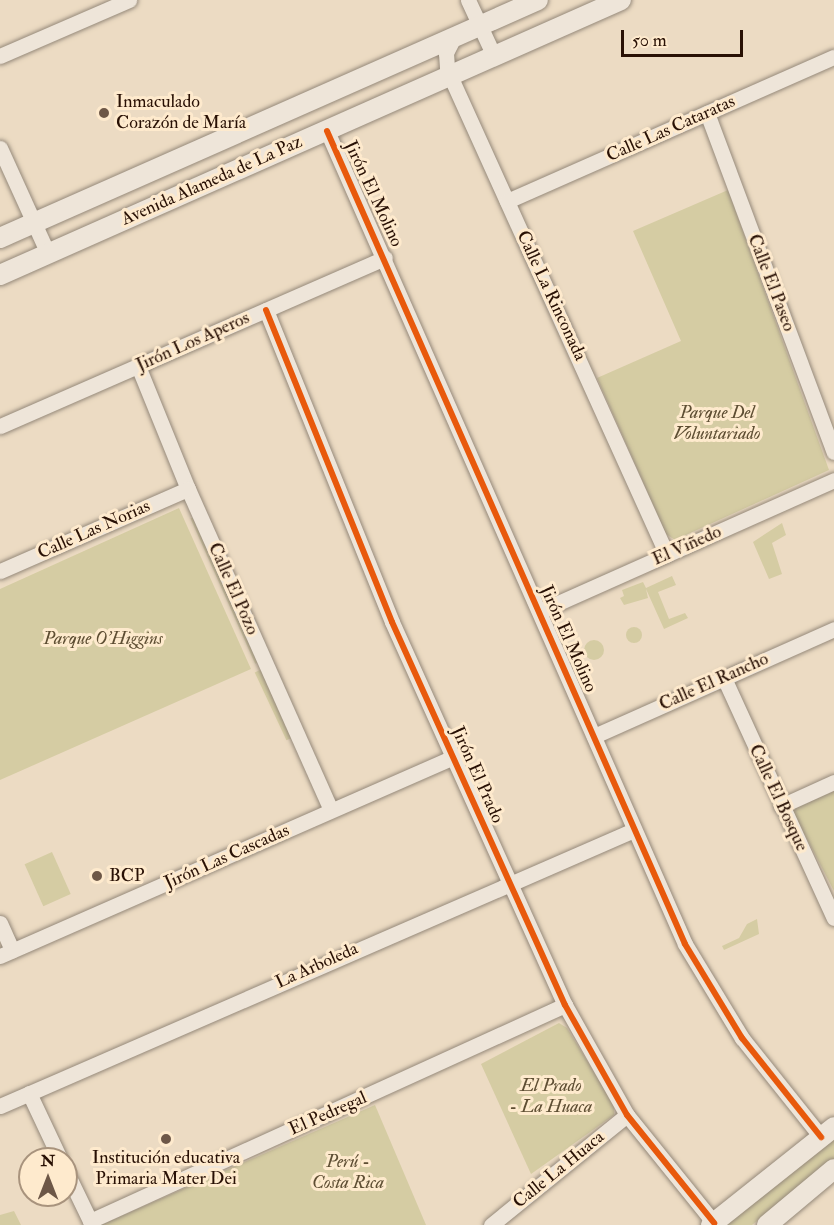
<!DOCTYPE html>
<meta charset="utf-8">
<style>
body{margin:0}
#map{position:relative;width:834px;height:1225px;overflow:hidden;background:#ecdbc3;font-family:"IM FELL Double Pica",serif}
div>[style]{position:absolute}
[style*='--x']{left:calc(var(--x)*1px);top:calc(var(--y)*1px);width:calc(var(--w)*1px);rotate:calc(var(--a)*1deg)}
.green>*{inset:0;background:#d5cca3;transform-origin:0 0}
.round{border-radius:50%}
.roads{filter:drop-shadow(0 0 2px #95897a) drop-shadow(0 0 2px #95897a)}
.minor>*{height:15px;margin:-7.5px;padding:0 7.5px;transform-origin:7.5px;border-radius:7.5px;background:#eee5d9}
.tertiary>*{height:20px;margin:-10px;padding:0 10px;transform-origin:10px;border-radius:10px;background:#eee5d9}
.cycleway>*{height:6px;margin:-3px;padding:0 3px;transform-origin:3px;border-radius:3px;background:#e8590c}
.dots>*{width:16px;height:16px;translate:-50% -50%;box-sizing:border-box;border:3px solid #feeacd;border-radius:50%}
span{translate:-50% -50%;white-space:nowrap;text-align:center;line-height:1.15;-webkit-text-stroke:6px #feeacd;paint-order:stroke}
.poi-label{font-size:18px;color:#281004}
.left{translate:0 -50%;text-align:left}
.street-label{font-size:18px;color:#281004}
.park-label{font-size:18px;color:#5e4e33;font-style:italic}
.north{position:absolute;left:18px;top:1147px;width:60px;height:60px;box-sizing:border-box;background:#feeacd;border:2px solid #a8937d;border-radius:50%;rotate:0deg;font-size:16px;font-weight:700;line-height:24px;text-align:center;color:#281004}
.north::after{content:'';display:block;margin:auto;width:21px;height:27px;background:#6d5747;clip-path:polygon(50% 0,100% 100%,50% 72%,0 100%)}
.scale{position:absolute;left:621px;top:30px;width:122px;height:27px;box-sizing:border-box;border:3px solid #281004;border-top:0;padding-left:8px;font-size:18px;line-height:21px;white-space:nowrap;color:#281004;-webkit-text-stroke:4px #feeacd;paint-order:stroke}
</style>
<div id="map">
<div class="green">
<div style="clip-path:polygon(728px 190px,829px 470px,675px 540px,666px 534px,597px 378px,681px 341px,633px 231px)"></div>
<div style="clip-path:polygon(179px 508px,251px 669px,0 780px,0 589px)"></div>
<div style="left:196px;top:516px;width:159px;height:6px;rotate:66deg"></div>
<div style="clip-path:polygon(782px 523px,786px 535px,772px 543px,782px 574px,769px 579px,753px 542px)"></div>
<div style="clip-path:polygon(672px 576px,676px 585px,658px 592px,669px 619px,685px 613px,688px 618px,664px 629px,646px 589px,648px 598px,624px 605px,620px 598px,624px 596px,622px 590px,643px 582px,646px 588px)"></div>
<div class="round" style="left:626px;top:627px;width:16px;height:16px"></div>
<div class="round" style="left:584px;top:640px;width:20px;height:20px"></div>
<div style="left:262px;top:669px;width:75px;height:8px;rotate:65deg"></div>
<div style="clip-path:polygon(834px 791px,834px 891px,792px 810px)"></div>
<div style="left:52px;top:852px;width:46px;height:30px;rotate:66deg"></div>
<div style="clip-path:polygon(757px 919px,759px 934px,724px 950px,722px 946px,739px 938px,747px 924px)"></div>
<div style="clip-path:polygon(559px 1023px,567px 1028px,614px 1105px,614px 1115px,531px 1174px,481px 1064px)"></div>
<div style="clip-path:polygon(375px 1105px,426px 1225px,101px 1225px)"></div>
<div style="clip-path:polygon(834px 1137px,834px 1160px,752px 1225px,723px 1225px)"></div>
<div style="clip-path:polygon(14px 1211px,21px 1225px,0 1225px,0 1215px)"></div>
</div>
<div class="roads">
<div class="minor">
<div style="--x:468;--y:0;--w:62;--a:65.1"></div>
<div style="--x:454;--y:37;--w:18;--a:117"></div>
<div style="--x:446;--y:53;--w:16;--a:86"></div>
<div style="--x:447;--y:69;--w:533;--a:65.64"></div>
<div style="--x:0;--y:56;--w:141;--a:-23.5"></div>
<div style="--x:707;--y:113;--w:362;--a:69.5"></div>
<div style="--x:327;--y:131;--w:888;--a:66.23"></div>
<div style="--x:685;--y:944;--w:110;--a:58.8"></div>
<div style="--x:742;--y:1038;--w:127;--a:51.4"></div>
<div style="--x:0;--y:148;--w:116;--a:65.6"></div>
<div style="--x:507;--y:201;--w:357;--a:-23.8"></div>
<div style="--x:266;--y:310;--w:336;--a:68"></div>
<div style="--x:392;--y:622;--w:420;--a:65.7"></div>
<div style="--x:565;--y:1005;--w:126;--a:60.6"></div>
<div style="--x:627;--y:1115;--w:139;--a:51.1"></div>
<div style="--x:138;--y:366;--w:133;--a:67.9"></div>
<div style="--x:188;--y:489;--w:351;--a:66"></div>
<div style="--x:0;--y:426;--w:420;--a:-23.6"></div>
<div style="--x:0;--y:571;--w:205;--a:-23.6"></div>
<div style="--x:540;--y:611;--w:322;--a:-24"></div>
<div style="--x:724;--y:678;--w:264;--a:65.4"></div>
<div style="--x:594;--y:736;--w:263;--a:-24"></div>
<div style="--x:781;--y:806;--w:58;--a:-24.4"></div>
<div style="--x:0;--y:923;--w:30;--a:66"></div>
<div style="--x:0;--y:956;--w:495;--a:-23.7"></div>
<div style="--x:29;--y:1093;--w:73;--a:64.8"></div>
<div style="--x:0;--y:1106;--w:691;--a:-23.52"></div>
<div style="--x:66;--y:1171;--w:60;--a:64.3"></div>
<div style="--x:90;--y:1221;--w:522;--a:-24.45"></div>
<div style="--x:491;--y:1225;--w:175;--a:-39"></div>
</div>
<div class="tertiary">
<div style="--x:0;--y:238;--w:588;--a:-23.86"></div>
<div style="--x:0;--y:275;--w:679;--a:-23.89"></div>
<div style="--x:711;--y:1225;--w:157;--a:-38.5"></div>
<div style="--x:767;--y:1225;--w:87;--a:-39.9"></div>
</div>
</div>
<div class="cycleway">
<div style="--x:327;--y:131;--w:888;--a:66.23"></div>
<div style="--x:685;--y:944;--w:110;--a:58.8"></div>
<div style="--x:742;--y:1038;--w:127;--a:51.4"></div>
<div style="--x:266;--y:310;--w:336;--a:68"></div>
<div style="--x:392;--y:622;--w:420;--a:65.7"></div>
<div style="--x:565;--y:1005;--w:126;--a:60.6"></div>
<div style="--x:627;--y:1115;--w:139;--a:51.1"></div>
</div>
<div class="dots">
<div style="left:104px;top:113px;background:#6d5747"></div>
<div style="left:97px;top:876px;background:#6d5747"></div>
<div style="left:166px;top:1139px;background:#6d5747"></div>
</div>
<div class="poi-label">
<span class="left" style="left:116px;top:113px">Inmaculado<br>Corazón de María</span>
<span class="left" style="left:109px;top:876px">BCP</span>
<span style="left:166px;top:1169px">Institución educativa<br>Primaria Mater Dei</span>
</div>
<div class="street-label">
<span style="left:671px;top:129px;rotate:-24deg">Calle Las Cataratas</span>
<span style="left:212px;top:181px;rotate:-24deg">Avenida Alameda de La Paz</span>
<span style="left:373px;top:194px;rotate:65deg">Jirón El Molino</span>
<span style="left:771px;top:283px;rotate:69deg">Calle El Paseo</span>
<span style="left:551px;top:296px;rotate:65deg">Calle La Rinconada</span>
<span style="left:193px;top:342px;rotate:-24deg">Jirón Los Aperos</span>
<span style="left:94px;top:530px;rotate:-24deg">Calle Las Norias</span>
<span style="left:687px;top:546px;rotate:-24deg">El Viñedo</span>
<span style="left:233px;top:589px;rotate:66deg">Calle El Pozo</span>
<span style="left:568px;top:639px;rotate:66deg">Jirón El Molino</span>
<span style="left:714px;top:682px;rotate:-24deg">Calle El Rancho</span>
<span style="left:477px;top:775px;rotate:66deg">Jirón El Prado</span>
<span style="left:778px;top:798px;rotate:65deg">Calle El Bosque</span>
<span style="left:227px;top:857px;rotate:-24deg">Jirón Las Cascadas</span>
<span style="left:317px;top:966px;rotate:-24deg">La Arboleda</span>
<span style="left:328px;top:1114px;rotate:-24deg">El Pedregal</span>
<span style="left:559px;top:1170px;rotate:-39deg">Calle La Huaca</span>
</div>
<div class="park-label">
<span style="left:717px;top:424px">Parque Del<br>Voluntariado</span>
<span style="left:103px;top:639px">Parque O'Higgins</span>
<span style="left:551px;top:1097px">El Prado<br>- La Huaca</span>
<span style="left:348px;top:1173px">Perú -<br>Costa Rica</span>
</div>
<div class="north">N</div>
<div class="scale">50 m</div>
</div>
